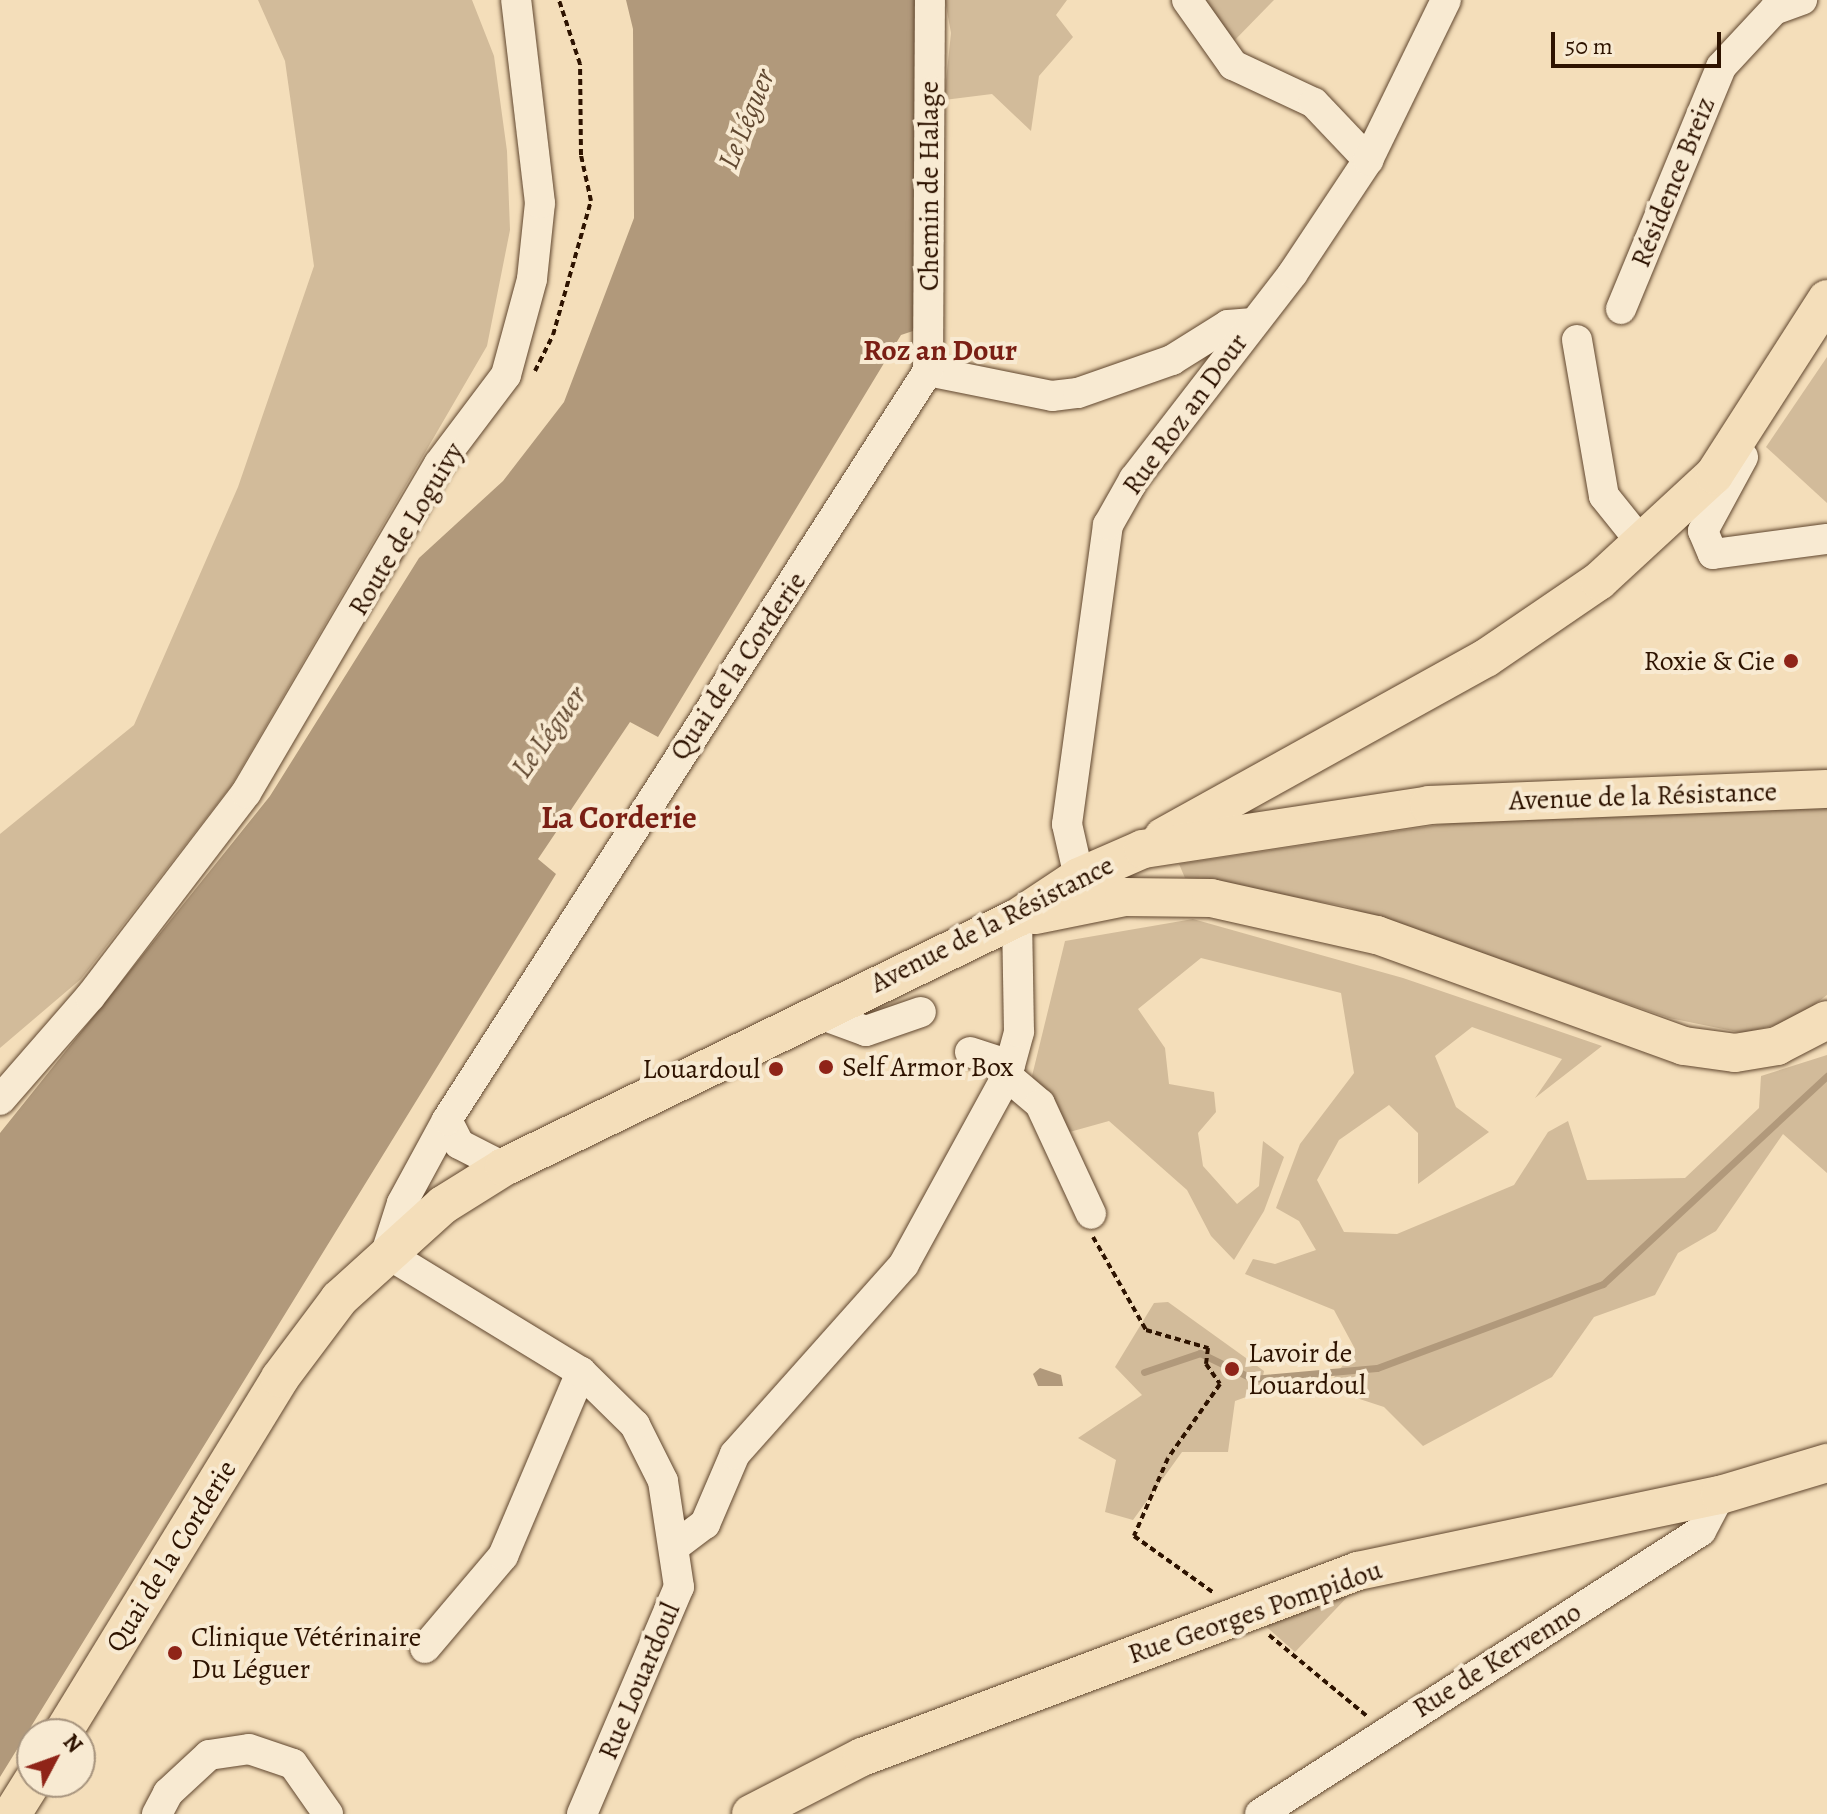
<!DOCTYPE html>
<meta charset="utf-8">
<style>
body{margin:0}
#map{position:relative;width:1827px;height:1814px;overflow:hidden;background:#f4deba;font-family:Alegreya,serif}
div>[style]{position:absolute}
[style*='--x']{left:calc(var(--x)*1px);top:calc(var(--y)*1px);width:calc(var(--w)*1px);rotate:calc(var(--a)*1deg)}
.green>*{inset:0;background:#d2bb9a}
.water>*{inset:0;background:#b1997b}
.stream>*{height:7px;margin:-3.5px;padding:0 3.5px;transform-origin:3.5px;border-radius:3.5px;background:#b1997b}
.path>*{height:4px;margin-top:-2px;transform-origin:0;background:repeating-linear-gradient(90deg,#2e1300 0 6px,transparent 0 10px)}
.roads{filter:drop-shadow(0 0 2px #60462e) drop-shadow(0 0 2px #60462e)}
.minor>*{height:30px;margin:-15px;padding:0 15px;transform-origin:15px;border-radius:15px;background:#f8ead2}
.major>*{height:38px;margin:-19px;padding:0 19px;transform-origin:19px;border-radius:19px;background:#f4deba}
.dots>*{width:22px;height:22px;translate:-50% -50%;box-sizing:border-box;border:4px solid #f8ead2;border-radius:50%}
span{translate:-50% -50%;white-space:nowrap;text-align:center;line-height:1.15;-webkit-text-stroke:8px #f8ead2;paint-order:stroke}
.street-label{font-size:28px;color:#2e1300}
.poi-label{font-size:28px;color:#2e1300}
.right{translate:-100% -50%;text-align:right}
.left{translate:0 -50%;text-align:left}
.water-label{font-size:30px;color:#624931;font-style:italic}
.neighbourhood-label{font-size:30px;color:#7a1f14;font-weight:700}
.quarter-label{font-size:32px;color:#7a1f14;font-weight:700}
.north{position:absolute;left:16px;top:1718px;width:80px;height:80px;box-sizing:border-box;background:#f8ead2;border:2px solid #a7947e;border-radius:50%;rotate:49deg;font-size:22px;font-weight:700;line-height:32px;text-align:center;color:#2e1300}
.north::after{content:'';display:block;margin:auto;width:28px;height:36px;background:#8f2418;clip-path:polygon(50% 0,100% 100%,50% 72%,0 100%)}
.scale{position:absolute;left:1551px;top:32px;width:170px;height:36px;box-sizing:border-box;border:4px solid #2e1300;border-top:0;padding-left:10px;font-size:24px;line-height:28px;white-space:nowrap;color:#2e1300;-webkit-text-stroke:6px #f8ead2;paint-order:stroke}
</style>
<div id="map">
<div class="green">
<div style="clip-path:polygon(258px 0,472px 0,494px 56px,507px 151px,510px 230px,487px 346px,231px 786px,81px 979px,0 1048px,0 834px,134px 725px,238px 487px,314px 266px,285px 61px)"></div>
<div style="clip-path:polygon(945px 0,1067px 0,1056px 15px,1073px 37px,1039px 76px,1031px 131px,992px 94px,944px 100px,951px 33px)"></div>
<div style="clip-path:polygon(1197px 0,1274px 0,1230px 45px)"></div>
<div style="clip-path:polygon(1827px 357px,1827px 503px,1766px 447px)"></div>
<div style="clip-path:polygon(1827px 808px,1827px 995px,1793px 1021px,1743px 1033px,1669px 1018px,1344px 906px,1185px 878px,1179px 864px,1457px 822px)"></div>
<div style="clip-path:polygon(1193px 919px,1403px 978px,1602px 1046px,1535px 1098px,1562px 1059px,1472px 1027px,1435px 1056px,1456px 1107px,1489px 1132px,1418px 1184px,1418px 1133px,1389px 1105px,1339px 1140px,1317px 1180px,1344px 1232px,1397px 1234px,1514px 1185px,1548px 1132px,1568px 1121px,1587px 1180px,1685px 1178px,1759px 1108px,1761px 1076px,1827px 1055px,1827px 1173px,1783px 1134px,1716px 1231px,1678px 1253px,1655px 1295px,1594px 1317px,1552px 1377px,1423px 1446px,1384px 1407px,1326px 1388px,1355px 1349px,1334px 1310px,1245px 1274px,1253px 1259px,1275px 1264px,1316px 1250px,1299px 1221px,1276px 1208px,1300px 1144px,1354px 1073px,1341px 993px,1201px 958px,1138px 1009px,1165px 1048px,1169px 1084px,1214px 1092px,1216px 1112px,1198px 1133px,1203px 1166px,1237px 1204px,1259px 1186px,1263px 1141px,1284px 1157px,1264px 1211px,1234px 1260px,1211px 1236px,1187px 1190px,1109px 1121px,1066px 1133px,1032px 1076px,1065px 941px)"></div>
<div style="clip-path:polygon(1168px 1302px,1264px 1371px,1260px 1392px,1235px 1401px,1228px 1452px,1182px 1452px,1133px 1520px,1105px 1512px,1116px 1460px,1078px 1438px,1142px 1395px,1115px 1367px,1154px 1303px)"></div>
<div style="clip-path:polygon(1352px 1592px,1295px 1652px,1262px 1623px)"></div>
</div>
<div class="water">
<div style="clip-path:polygon(626px 0,921px 0,919px 329px,901px 335px,658px 737px,630px 722px,538px 859px,556px 874px,0 1777px,0 1133px,270px 796px,419px 558px,503px 481px,564px 402px,634px 218px,633px 29px)"></div>
<div style="clip-path:polygon(1040px 1368px,1061px 1375px,1063px 1386px,1038px 1386px,1033px 1374px)"></div>
</div>
<div class="stream">
<div style="--x:1144;--y:1372;--w:59;--a:-18.7"></div>
<div style="--x:1200;--y:1353;--w:59;--a:26.1"></div>
<div style="--x:1253;--y:1379;--w:124;--a:-5.1"></div>
<div style="--x:1377;--y:1368;--w:241;--a:-20.4"></div>
<div style="--x:1603;--y:1284;--w:306;--a:-42.9"></div>
</div>
<div class="path">
<div style="--x:535;--y:371;--w:40;--a:-63.4"></div>
<div style="--x:553;--y:335;--w:139;--a:-74.2"></div>
<div style="--x:591;--y:201;--w:47;--a:-102.3"></div>
<div style="--x:581;--y:155;--w:91;--a:-90.6"></div>
<div style="--x:580;--y:64;--w:67;--a:-108.2"></div>
<div style="--x:1093;--y:1237;--w:107;--a:60.3"></div>
<div style="--x:1146;--y:1330;--w:65;--a:16.2"></div>
<div style="--x:1208;--y:1348;--w:16;--a:97"></div>
<div style="--x:1206;--y:1364;--w:24;--a:55"></div>
<div style="--x:1220;--y:1384;--w:90;--a:125.1"></div>
<div style="--x:1168;--y:1458;--w:85;--a:113.6"></div>
<div style="--x:1134;--y:1536;--w:98;--a:35.5"></div>
<div style="--x:1269;--y:1635;--w:127;--a:39.6"></div>
</div>
<div class="roads">
<div class="minor">
<div style="--x:1187;--y:0;--w:80;--a:54.7"></div>
<div style="--x:1233;--y:65;--w:89;--a:25.1"></div>
<div style="--x:1314;--y:103;--w:79;--a:46.5"></div>
<div style="--x:1621;--y:309;--w:262;--a:-67.5"></div>
<div style="--x:1721;--y:67;--w:78;--a:-47.1"></div>
<div style="--x:1774;--y:10;--w:30;--a:-20"></div>
<div style="--x:1577;--y:340;--w:158;--a:80.2"></div>
<div style="--x:1604;--y:496;--w:59;--a:51.2"></div>
<div style="--x:928;--y:371;--w:371;--a:-89.7"></div>
<div style="--x:928;--y:371;--w:126;--a:11.4"></div>
<div style="--x:1052;--y:396;--w:26;--a:-7"></div>
<div style="--x:1078;--y:393;--w:100;--a:-19.3"></div>
<div style="--x:1172;--y:360;--w:66;--a:-32"></div>
<div style="--x:1228;--y:325;--w:22;--a:-5"></div>
<div style="--x:1743;--y:457;--w:84;--a:118.4"></div>
<div style="--x:1703;--y:531;--w:25;--a:67"></div>
<div style="--x:1713;--y:554;--w:115;--a:-7.5"></div>
<div style="--x:1079;--y:877;--w:54;--a:-102.8"></div>
<div style="--x:1067;--y:824;--w:302;--a:-82.2"></div>
<div style="--x:1108;--y:525;--w:53;--a:-60.5"></div>
<div style="--x:1134;--y:479;--w:260;--a:-52.3"></div>
<div style="--x:1293;--y:273;--w:136;--a:-56.4"></div>
<div style="--x:1368;--y:160;--w:178;--a:-64"></div>
<div style="--x:814;--y:1012;--w:55;--a:20.1"></div>
<div style="--x:866;--y:1031;--w:58;--a:-19.1"></div>
<div style="--x:970;--y:1052;--w:42;--a:18"></div>
<div style="--x:1007;--y:1076;--w:43;--a:40.3"></div>
<div style="--x:1040;--y:1104;--w:121;--a:65.1"></div>
<div style="--x:0;--y:1100;--w:137;--a:-48.9"></div>
<div style="--x:90;--y:997;--w:257;--a:-52.6"></div>
<div style="--x:246;--y:793;--w:381;--a:-59.6"></div>
<div style="--x:439;--y:464;--w:111;--a:-53"></div>
<div style="--x:506;--y:375;--w:99;--a:-74.8"></div>
<div style="--x:532;--y:279;--w:76;--a:-84"></div>
<div style="--x:540;--y:203;--w:204;--a:-96.7"></div>
<div style="--x:447;--y:1120;--w:27;--a:63"></div>
<div style="--x:459;--y:1144;--w:51;--a:27.1"></div>
<div style="--x:678;--y:1544;--w:34;--a:-37"></div>
<div style="--x:705;--y:1524;--w:76;--a:-66.8"></div>
<div style="--x:735;--y:1454;--w:254;--a:-48.3"></div>
<div style="--x:904;--y:1264;--w:214;--a:-61.3"></div>
<div style="--x:1007;--y:1076;--w:46;--a:-74.7"></div>
<div style="--x:1019;--y:1032;--w:114;--a:-91"></div>
<div style="--x:425;--y:1648;--w:121;--a:-49.7"></div>
<div style="--x:503;--y:1556;--w:200;--a:-67"></div>
<div style="--x:157;--y:1814;--w:24;--a:-62"></div>
<div style="--x:168;--y:1793;--w:56;--a:-42.8"></div>
<div style="--x:209;--y:1755;--w:40;--a:-8.5"></div>
<div style="--x:249;--y:1749;--w:46;--a:18.8"></div>
<div style="--x:293;--y:1764;--w:61;--a:55"></div>
<div style="--x:582;--y:1814;--w:247;--a:-66.9"></div>
<div style="--x:679;--y:1587;--w:107;--a:-98.6"></div>
<div style="--x:663;--y:1481;--w:63;--a:-116.6"></div>
<div style="--x:635;--y:1425;--w:76;--a:-135.5"></div>
<div style="--x:581;--y:1372;--w:228;--a:-148.6"></div>
<div style="--x:386;--y:1253;--w:52;--a:-72.3"></div>
<div style="--x:402;--y:1203;--w:94;--a:-61.5"></div>
<div style="--x:447;--y:1120;--w:890;--a:-57.29"></div>
<div style="--x:1260;--y:1814;--w:524;--a:-32.69"></div>
<div style="--x:1701;--y:1531;--w:41;--a:-62.2"></div>
</div>
<div class="major">
<div style="--x:1163;--y:837;--w:369;--a:-29"></div>
<div style="--x:1486;--y:658;--w:137;--a:-34.3"></div>
<div style="--x:1599;--y:581;--w:156;--a:-42.7"></div>
<div style="--x:1714;--y:475;--w:209;--a:-57.3"></div>
<div style="--x:1035;--y:915;--w:91;--a:-11.4"></div>
<div style="--x:1124;--y:897;--w:87;--a:0.7"></div>
<div style="--x:1211;--y:898;--w:170;--a:12.6"></div>
<div style="--x:1377;--y:935;--w:326;--a:19.9"></div>
<div style="--x:1684;--y:1046;--w:51;--a:7.8"></div>
<div style="--x:1735;--y:1053;--w:43;--a:-9.5"></div>
<div style="--x:1777;--y:1046;--w:56;--a:-27.5"></div>
<div style="--x:62;--y:1734;--w:417;--a:-58.5"></div>
<div style="--x:280;--y:1378;--w:99;--a:-53.2"></div>
<div style="--x:339;--y:1299;--w:140;--a:-42.1"></div>
<div style="--x:443;--y:1205;--w:72;--a:-31.9"></div>
<div style="--x:504;--y:1167;--w:570;--a:-25.89"></div>
<div style="--x:1017;--y:918;--w:74;--a:-33.5"></div>
<div style="--x:1079;--y:877;--w:70;--a:-23.6"></div>
<div style="--x:1143;--y:849;--w:289;--a:-8.7"></div>
<div style="--x:1429;--y:805;--w:398;--a:-2.3"></div>
<div style="--x:12;--y:1814;--w:38;--a:-58"></div>
<div style="--x:751;--y:1814;--w:125;--a:-27.2"></div>
<div style="--x:862;--y:1757;--w:530;--a:-20.56"></div>
<div style="--x:1358;--y:1571;--w:370;--a:-11.9"></div>
<div style="--x:1720;--y:1495;--w:112;--a:-16.7"></div>
</div>
</div>
<div class="dots">
<div style="left:1791px;top:661px;background:#8f2418"></div>
<div style="left:826px;top:1067px;background:#8f2418"></div>
<div style="left:776px;top:1069px;background:#8f2418"></div>
<div style="left:1232px;top:1369px;background:#8f2418"></div>
<div style="left:175px;top:1653px;background:#8f2418"></div>
</div>
<div class="street-label">
<span style="left:1673px;top:182px;rotate:-68deg">Résidence Breiz</span>
<span style="left:929px;top:186px;rotate:-90deg">Chemin de Halage</span>
<span style="left:1185px;top:414px;rotate:-54deg">Rue Roz an Dour</span>
<span style="left:406px;top:529px;rotate:-59deg">Route de Loguivy</span>
<span style="left:738px;top:666px;rotate:-56deg">Quai de la Corderie</span>
<span style="left:1643px;top:796px;rotate:-2deg">Avenue de la Résistance</span>
<span style="left:992px;top:924px;rotate:-27deg">Avenue de la Résistance</span>
<span style="left:171px;top:1556px;rotate:-58deg">Quai de la Corderie</span>
<span style="left:1255px;top:1612px;rotate:-19deg">Rue Georges Pompidou</span>
<span style="left:1497px;top:1660px;rotate:-32deg">Rue de Kervenno</span>
<span style="left:639px;top:1681px;rotate:-67deg">Rue Louardoul</span>
</div>
<div class="poi-label">
<span class="right" style="left:1775px;top:661px">Roxie &amp; Cie</span>
<span class="left" style="left:842px;top:1067px">Self Armor Box</span>
<span class="right" style="left:760px;top:1069px">Louardoul</span>
<span class="left" style="left:1248px;top:1369px">Lavoir de<br>Louardoul</span>
<span class="left" style="left:191px;top:1653px">Clinique Vétérinaire<br>Du Léguer</span>
</div>
<div class="water-label">
<span style="left:746px;top:119px;rotate:-68deg">Le Léguer</span>
<span style="left:549px;top:732px;rotate:-54deg">Le Léguer</span>
</div>
<div class="neighbourhood-label">
<span style="left:940px;top:350px">Roz an Dour</span>
</div>
<div class="quarter-label">
<span style="left:619px;top:817px">La Corderie</span>
</div>
<div class="north">N</div>
<div class="scale">50 m</div>
</div>
